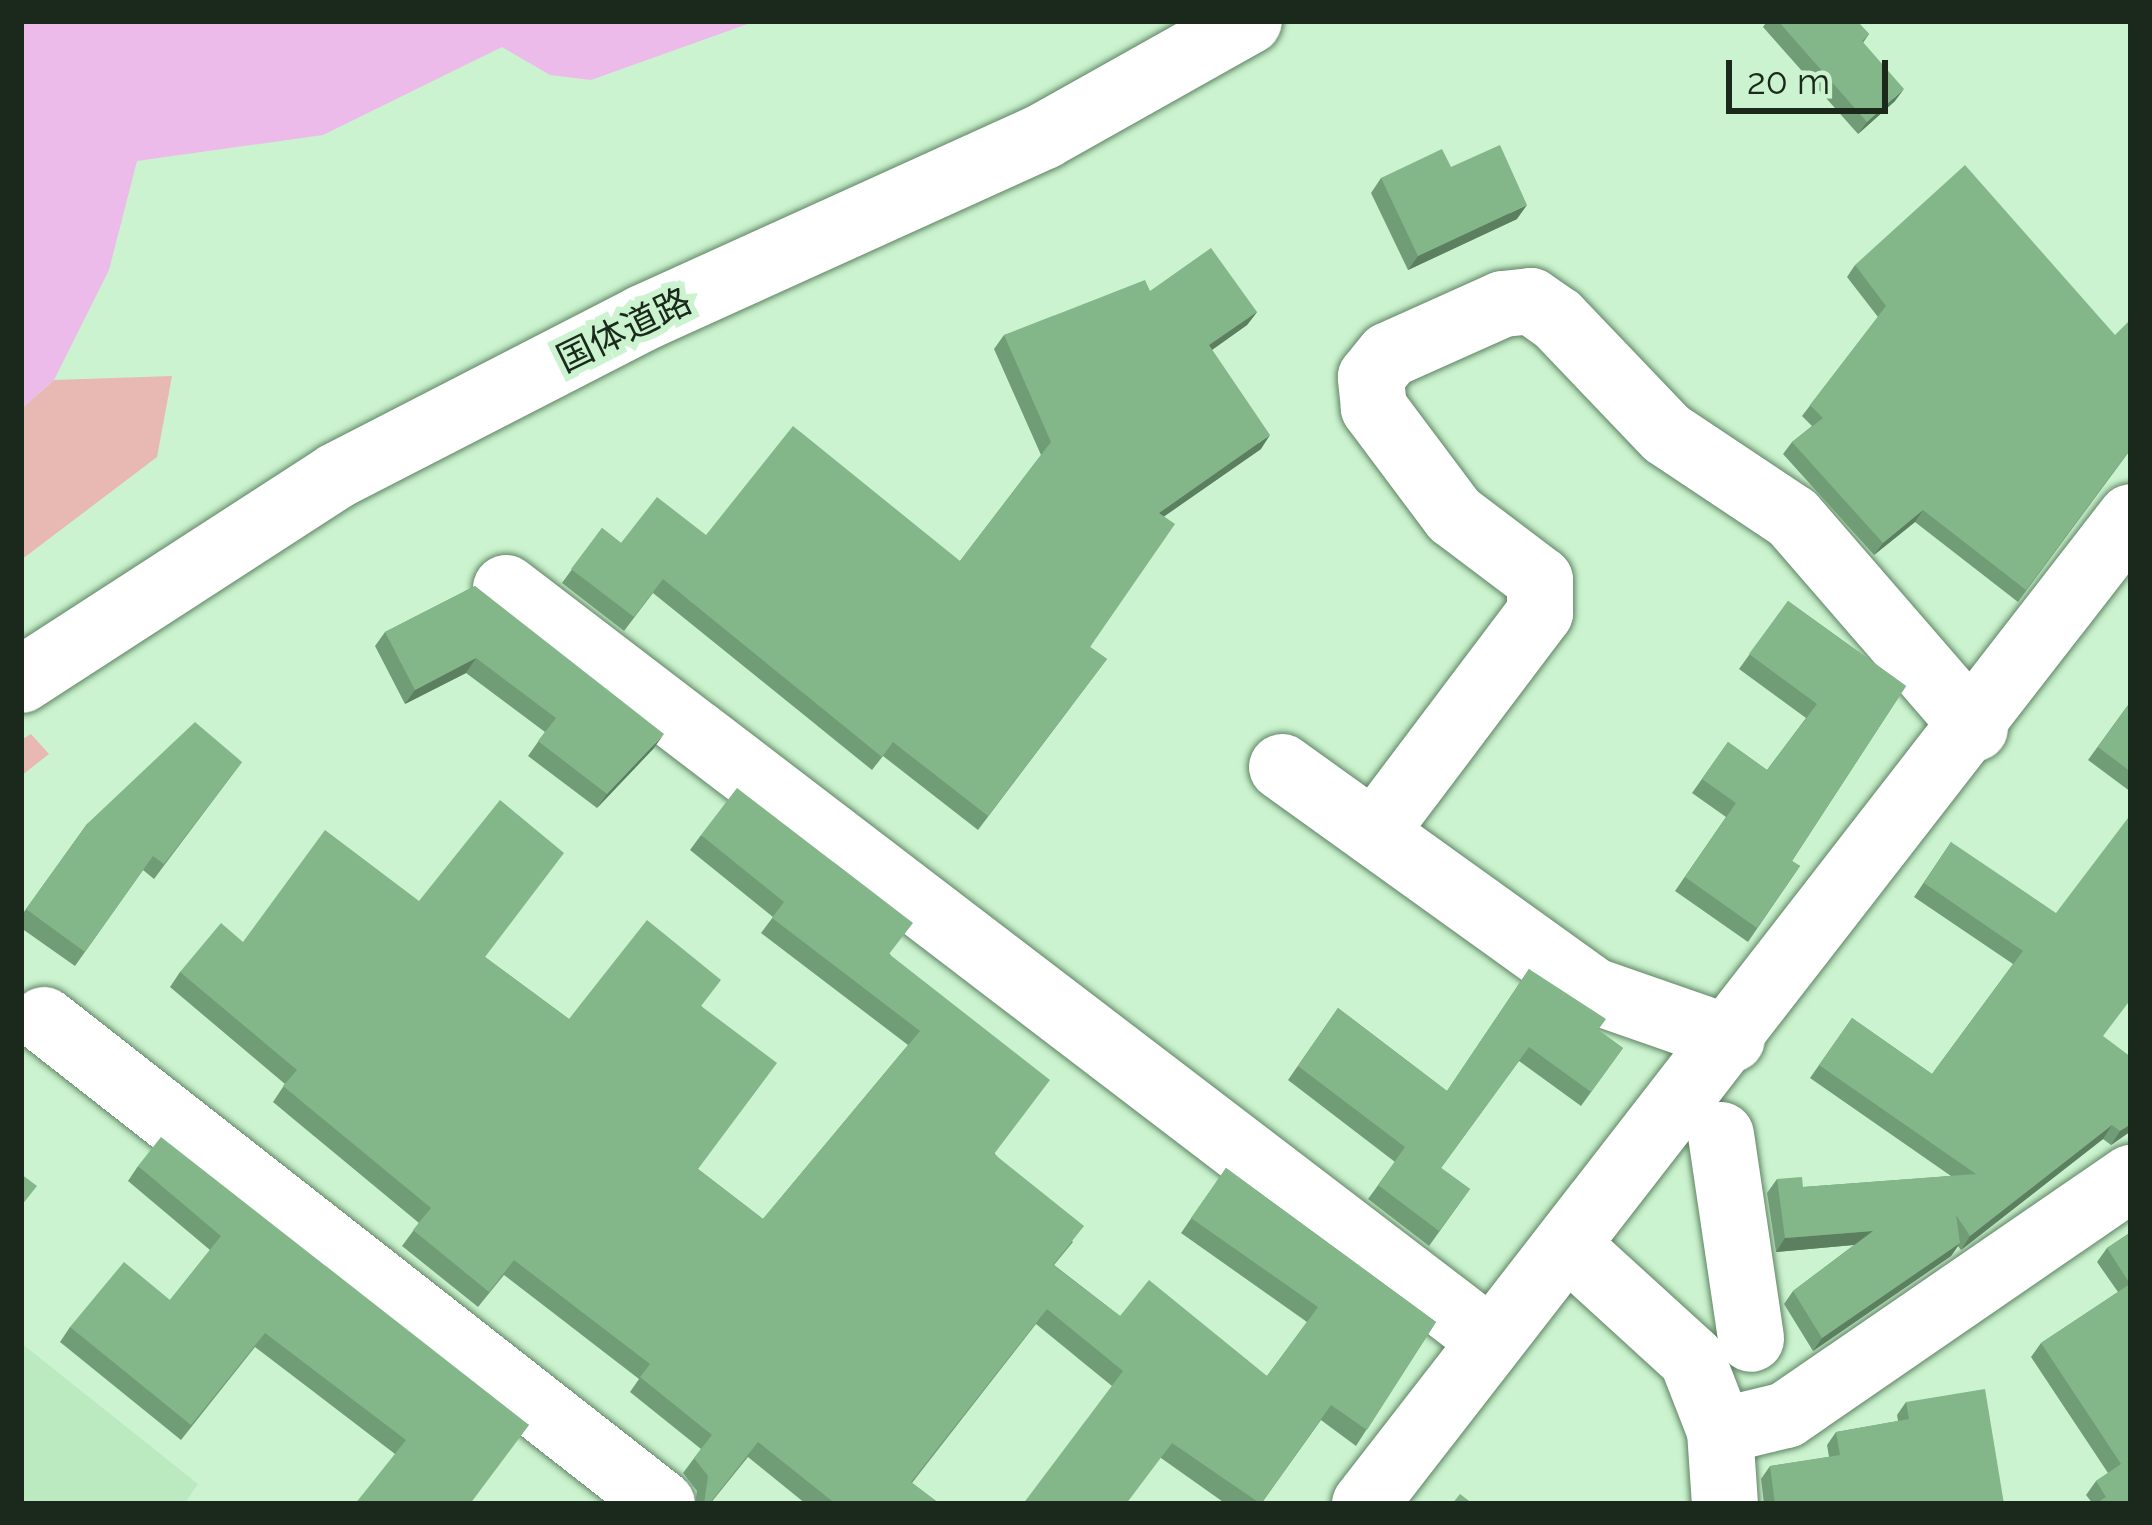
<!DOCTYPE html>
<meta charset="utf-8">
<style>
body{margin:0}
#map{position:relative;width:2152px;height:1525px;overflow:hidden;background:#cbf3cf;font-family:Raleway,"Noto Sans JP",sans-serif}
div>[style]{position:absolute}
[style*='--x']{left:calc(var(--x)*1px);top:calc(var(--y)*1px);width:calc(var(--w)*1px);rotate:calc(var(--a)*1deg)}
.built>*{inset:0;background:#bbe9c0}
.green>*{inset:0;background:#e8b9b3}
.water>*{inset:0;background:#ecbbea}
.roads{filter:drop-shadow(0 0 3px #5f8463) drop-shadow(0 0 3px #5f8463)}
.minor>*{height:66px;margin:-33px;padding:0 33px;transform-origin:33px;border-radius:33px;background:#fff}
.wall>*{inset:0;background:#719d76}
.shaded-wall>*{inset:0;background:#5c7f60}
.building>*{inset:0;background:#83b689}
span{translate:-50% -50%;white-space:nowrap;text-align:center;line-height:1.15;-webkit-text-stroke:12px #cbf3cf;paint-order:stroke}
.street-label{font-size:36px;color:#1a291c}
.frame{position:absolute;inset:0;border:24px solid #1a291c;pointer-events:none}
.scale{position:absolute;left:1726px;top:60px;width:162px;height:54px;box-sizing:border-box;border:6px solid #1a291c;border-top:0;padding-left:15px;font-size:36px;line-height:42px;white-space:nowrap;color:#1a291c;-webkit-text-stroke:9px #cbf3cf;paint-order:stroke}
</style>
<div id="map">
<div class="built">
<div style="clip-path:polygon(21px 1343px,198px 1484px,184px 1504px,21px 1504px)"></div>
</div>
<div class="green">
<div style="clip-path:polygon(172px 376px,157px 457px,21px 560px,21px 409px,54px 380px)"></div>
<div style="clip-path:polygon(31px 734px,49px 754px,21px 776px,21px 740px)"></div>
</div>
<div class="water">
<div style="clip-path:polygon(21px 21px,756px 21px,591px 80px,550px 75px,502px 47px,323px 135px,137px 161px,109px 270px,54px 380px,21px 409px)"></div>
</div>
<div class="roads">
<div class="minor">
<div style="--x:506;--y:588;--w:1237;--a:37.38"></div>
<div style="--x:21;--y:680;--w:375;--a:-32.9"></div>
<div style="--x:336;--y:476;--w:345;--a:-27.2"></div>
<div style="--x:643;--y:318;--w:440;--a:-24.4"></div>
<div style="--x:1044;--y:136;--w:235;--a:-29.3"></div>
<div style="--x:1282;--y:767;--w:384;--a:35.7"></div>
<div style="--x:1594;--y:991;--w:146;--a:19.2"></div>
<div style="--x:1374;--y:833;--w:276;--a:-53"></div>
<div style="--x:1540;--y:613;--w:33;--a:-90"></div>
<div style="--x:1540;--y:580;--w:108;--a:-142.9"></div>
<div style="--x:1454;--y:515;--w:134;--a:-126.8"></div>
<div style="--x:1374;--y:408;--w:31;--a:-96"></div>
<div style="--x:1371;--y:377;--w:28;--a:-51"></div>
<div style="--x:1389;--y:355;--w:125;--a:-24.1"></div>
<div style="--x:1503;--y:304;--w:28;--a:-6"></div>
<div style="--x:1531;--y:301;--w:32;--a:35"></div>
<div style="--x:1557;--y:319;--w:159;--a:46.3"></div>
<div style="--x:1667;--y:434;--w:151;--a:33.7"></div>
<div style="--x:1793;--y:518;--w:278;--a:49.1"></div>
<div style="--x:44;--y:1020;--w:785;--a:38.07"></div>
<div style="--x:1721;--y:1135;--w:206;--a:81.6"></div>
<div style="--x:1567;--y:1245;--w:169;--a:42.4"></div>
<div style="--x:1692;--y:1359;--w:77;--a:68.7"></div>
<div style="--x:1720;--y:1431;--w:73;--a:86.1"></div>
<div style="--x:1720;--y:1431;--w:68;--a:-13.6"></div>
<div style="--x:1786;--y:1415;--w:419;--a:-34.5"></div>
<div style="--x:1365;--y:1504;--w:1249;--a:-52.19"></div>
</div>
</div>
<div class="wall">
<div style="clip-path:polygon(1767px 21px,1857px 21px,1869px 34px,1863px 43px,1895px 101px,1858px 134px,1763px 27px)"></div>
<div style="clip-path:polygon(1451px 167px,1517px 219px,1408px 270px,1371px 193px,1381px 178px)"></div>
<div style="clip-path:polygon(1855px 265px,2131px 449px,2018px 602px,1915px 522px,1874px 555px,1783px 454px,1792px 442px,1812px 426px,1802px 416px,1878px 317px,1847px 277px)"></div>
<div style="clip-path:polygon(1150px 291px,1257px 312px,1247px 325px,1212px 350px,1261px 449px,1164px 516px,1090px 647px,1107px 659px,978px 830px,883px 756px,872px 770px,653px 593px,624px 631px,562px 583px,602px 528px,621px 543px,706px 535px,960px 561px,1041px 455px,994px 349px,1004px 335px)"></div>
<div style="clip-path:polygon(475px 586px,654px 748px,597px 808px,528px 756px,545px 732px,466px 673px,405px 704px,375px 646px,385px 632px)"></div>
<div style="clip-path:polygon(1788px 601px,1906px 686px,1792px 861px,1800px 866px,1748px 942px,1675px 891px,1726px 817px,1692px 793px,1728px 742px,1767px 770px,1806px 718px,1739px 669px)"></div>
<div style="clip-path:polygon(2131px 701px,2131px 792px,2088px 760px)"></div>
<div style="clip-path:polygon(242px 762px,154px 879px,143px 870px,75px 966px,21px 928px,21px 916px,87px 824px)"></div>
<div style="clip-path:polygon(701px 835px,890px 954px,995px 1154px,1073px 1242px,1054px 1265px,1120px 1316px,1267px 1376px,1307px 1322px,1181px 1233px,1226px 1168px,1436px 1322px,1356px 1446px,1321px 1420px,1261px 1504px,1226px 1504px,1161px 1458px,1112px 1386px,1036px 1324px,912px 1483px,940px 1504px,806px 1504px,748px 1457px,710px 1504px,695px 1504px,697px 1491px,683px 1473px,701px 1449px,630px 1392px,639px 1379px,504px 1275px,478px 1307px,402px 1246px,419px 1223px,273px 1102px,285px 1084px,170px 987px,180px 972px,243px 942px,485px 957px,569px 1019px,702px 1006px,698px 1169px,763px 1219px,908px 1045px,761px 933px,773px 917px,690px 850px)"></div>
<div style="clip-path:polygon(1951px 842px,2103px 1036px,2131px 1131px,2111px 1145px,2103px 1139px,1961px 1250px,1958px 1246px,1951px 1256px,1813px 1351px,1784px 1304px,1793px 1291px,1854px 1245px,1776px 1252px,1767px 1193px,1777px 1179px,1803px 1187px,1951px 1176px,1810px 1078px,1852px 1018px,1932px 1074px,2013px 964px,1914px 897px)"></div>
<div style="clip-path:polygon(1529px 969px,1598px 1030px,1623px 1048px,1581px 1106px,1519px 1061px,1441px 1168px,1470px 1189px,1429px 1246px,1368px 1199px,1395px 1162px,1288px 1080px,1338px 1008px,1447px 1091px)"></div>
<div style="clip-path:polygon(138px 1166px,529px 1425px,395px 1454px,255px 1347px,181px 1440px,60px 1342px,70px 1327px,170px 1300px,210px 1250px,128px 1181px)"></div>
<div style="clip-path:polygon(2131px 1232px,2131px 1504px,2093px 1504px,2086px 1495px,2096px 1481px,2108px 1473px,2031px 1357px,2041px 1343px,2118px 1292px,2097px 1262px,2107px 1248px)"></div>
<div style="clip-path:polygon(1906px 1402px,2004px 1504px,1764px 1504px,1761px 1479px,1770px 1466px,1829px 1457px,1827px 1445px,1836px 1432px,1898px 1421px,1897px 1415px)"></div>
</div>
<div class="shaded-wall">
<div style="clip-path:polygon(1904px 89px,1895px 101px,1858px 134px,1867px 122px)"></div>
<div style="clip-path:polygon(1527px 205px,1517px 219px,1408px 270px,1418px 256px)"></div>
<div style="clip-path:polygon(1257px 312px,1247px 325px,1199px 359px,1209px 345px)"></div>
<div style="clip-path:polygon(1270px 435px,1261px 449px,1149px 527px,1159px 513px)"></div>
<div style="clip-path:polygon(1923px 510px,1915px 522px,1874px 555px,1883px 543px)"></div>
<div style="clip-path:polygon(476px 658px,466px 673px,405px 704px,415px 690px)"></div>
<div style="clip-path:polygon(664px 734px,654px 748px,597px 808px,607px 794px)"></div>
<div style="clip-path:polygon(2131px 1124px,2131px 1131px,2111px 1145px,2120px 1131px)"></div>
<div style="clip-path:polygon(2112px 1125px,2103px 1139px,1961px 1250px,1970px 1236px)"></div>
<div style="clip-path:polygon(1873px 1231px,1864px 1244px,1776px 1252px,1785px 1238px)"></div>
<div style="clip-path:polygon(1960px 1243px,1951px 1256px,1813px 1351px,1822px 1338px)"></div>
</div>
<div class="building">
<div style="clip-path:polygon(1778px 21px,1857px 21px,1869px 34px,1862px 41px,1904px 89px,1867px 122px)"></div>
<div style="clip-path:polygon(1500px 145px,1527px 205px,1418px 256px,1381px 178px,1442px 149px,1451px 167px)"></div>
<div style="clip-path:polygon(1965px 165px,2115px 335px,2131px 319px,2131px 448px,2026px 590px,1923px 510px,1883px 543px,1792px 442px,1823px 418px,1810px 405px,1886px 306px,1855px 265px)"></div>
<div style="clip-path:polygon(1211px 248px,1257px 312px,1209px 345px,1270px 435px,1159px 513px,1175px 524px,1090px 647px,1107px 659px,988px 816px,893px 742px,882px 757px,663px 579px,634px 617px,571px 569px,602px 528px,621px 543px,657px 497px,706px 535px,793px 426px,960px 561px,1051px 442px,1004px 335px,1145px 280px,1150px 291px)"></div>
<div style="clip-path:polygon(475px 586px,664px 734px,607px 794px,538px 741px,556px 718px,476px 658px,415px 690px,385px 632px)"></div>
<div style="clip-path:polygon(1788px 601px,1906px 686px,1792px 861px,1800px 866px,1757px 928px,1685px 877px,1736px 803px,1702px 779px,1728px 742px,1767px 770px,1817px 704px,1749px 654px)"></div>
<div style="clip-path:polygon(2131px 701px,2131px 772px,2098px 747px)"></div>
<div style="clip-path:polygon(195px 722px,242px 762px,164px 864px,153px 856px,85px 952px,26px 909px,87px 824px)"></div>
<div style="clip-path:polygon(737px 788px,913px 923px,889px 954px,1050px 1080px,994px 1154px,1084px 1226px,1053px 1265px,1120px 1316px,1149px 1280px,1267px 1376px,1318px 1307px,1191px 1218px,1226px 1168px,1436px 1322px,1367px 1430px,1331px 1405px,1261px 1504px,1172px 1443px,1126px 1504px,1023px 1504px,1123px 1371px,1047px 1309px,911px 1482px,940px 1504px,836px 1504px,758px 1442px,709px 1504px,704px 1504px,708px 1476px,694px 1458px,712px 1435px,640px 1377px,650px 1364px,514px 1260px,489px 1292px,413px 1230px,431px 1208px,283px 1086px,297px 1070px,180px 972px,221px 923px,243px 942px,325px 830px,419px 901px,500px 800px,564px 853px,485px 957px,569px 1019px,647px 920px,721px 980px,701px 1006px,777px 1063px,698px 1169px,763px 1219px,920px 1031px,772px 918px,784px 902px,701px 835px)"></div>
<div style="clip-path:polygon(2131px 814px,2131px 999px,2103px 1036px,2131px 1057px,2131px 1124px,2120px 1131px,2112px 1125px,1970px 1236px,1956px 1215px,1960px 1243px,1822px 1338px,1793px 1291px,1873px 1231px,1785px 1238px,1777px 1179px,1802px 1177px,1803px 1187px,1976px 1174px,1819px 1065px,1852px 1018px,1932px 1074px,2023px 951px,1924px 883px,1951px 842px,2056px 913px)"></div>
<div style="clip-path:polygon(1529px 969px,1606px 1019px,1598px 1030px,1623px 1048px,1591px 1092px,1529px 1047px,1441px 1168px,1470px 1189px,1439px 1231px,1378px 1185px,1405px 1147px,1298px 1066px,1338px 1008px,1447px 1091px)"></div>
<div style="clip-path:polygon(161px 1137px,529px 1425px,470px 1504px,355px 1504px,406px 1440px,265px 1333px,191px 1425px,70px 1327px,124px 1262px,170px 1300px,221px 1236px,138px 1166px)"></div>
<div style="clip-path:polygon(21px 1174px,37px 1186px,21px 1206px)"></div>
<div style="clip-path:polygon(2131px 1232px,2131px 1504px,2095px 1504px,2106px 1497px,2096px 1481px,2121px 1464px,2041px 1343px,2130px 1284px,2107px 1248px)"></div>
<div style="clip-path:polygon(1985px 1389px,2004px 1504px,1836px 1504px,1836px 1502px,1775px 1504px,1770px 1466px,1840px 1455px,1836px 1432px,1909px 1419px,1906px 1402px)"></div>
<div style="clip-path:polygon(1460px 1494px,1473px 1504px,1452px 1504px)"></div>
</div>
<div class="street-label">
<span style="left:624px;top:330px;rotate:-26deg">国体道路</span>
</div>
<div class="frame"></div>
<div class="scale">20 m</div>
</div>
